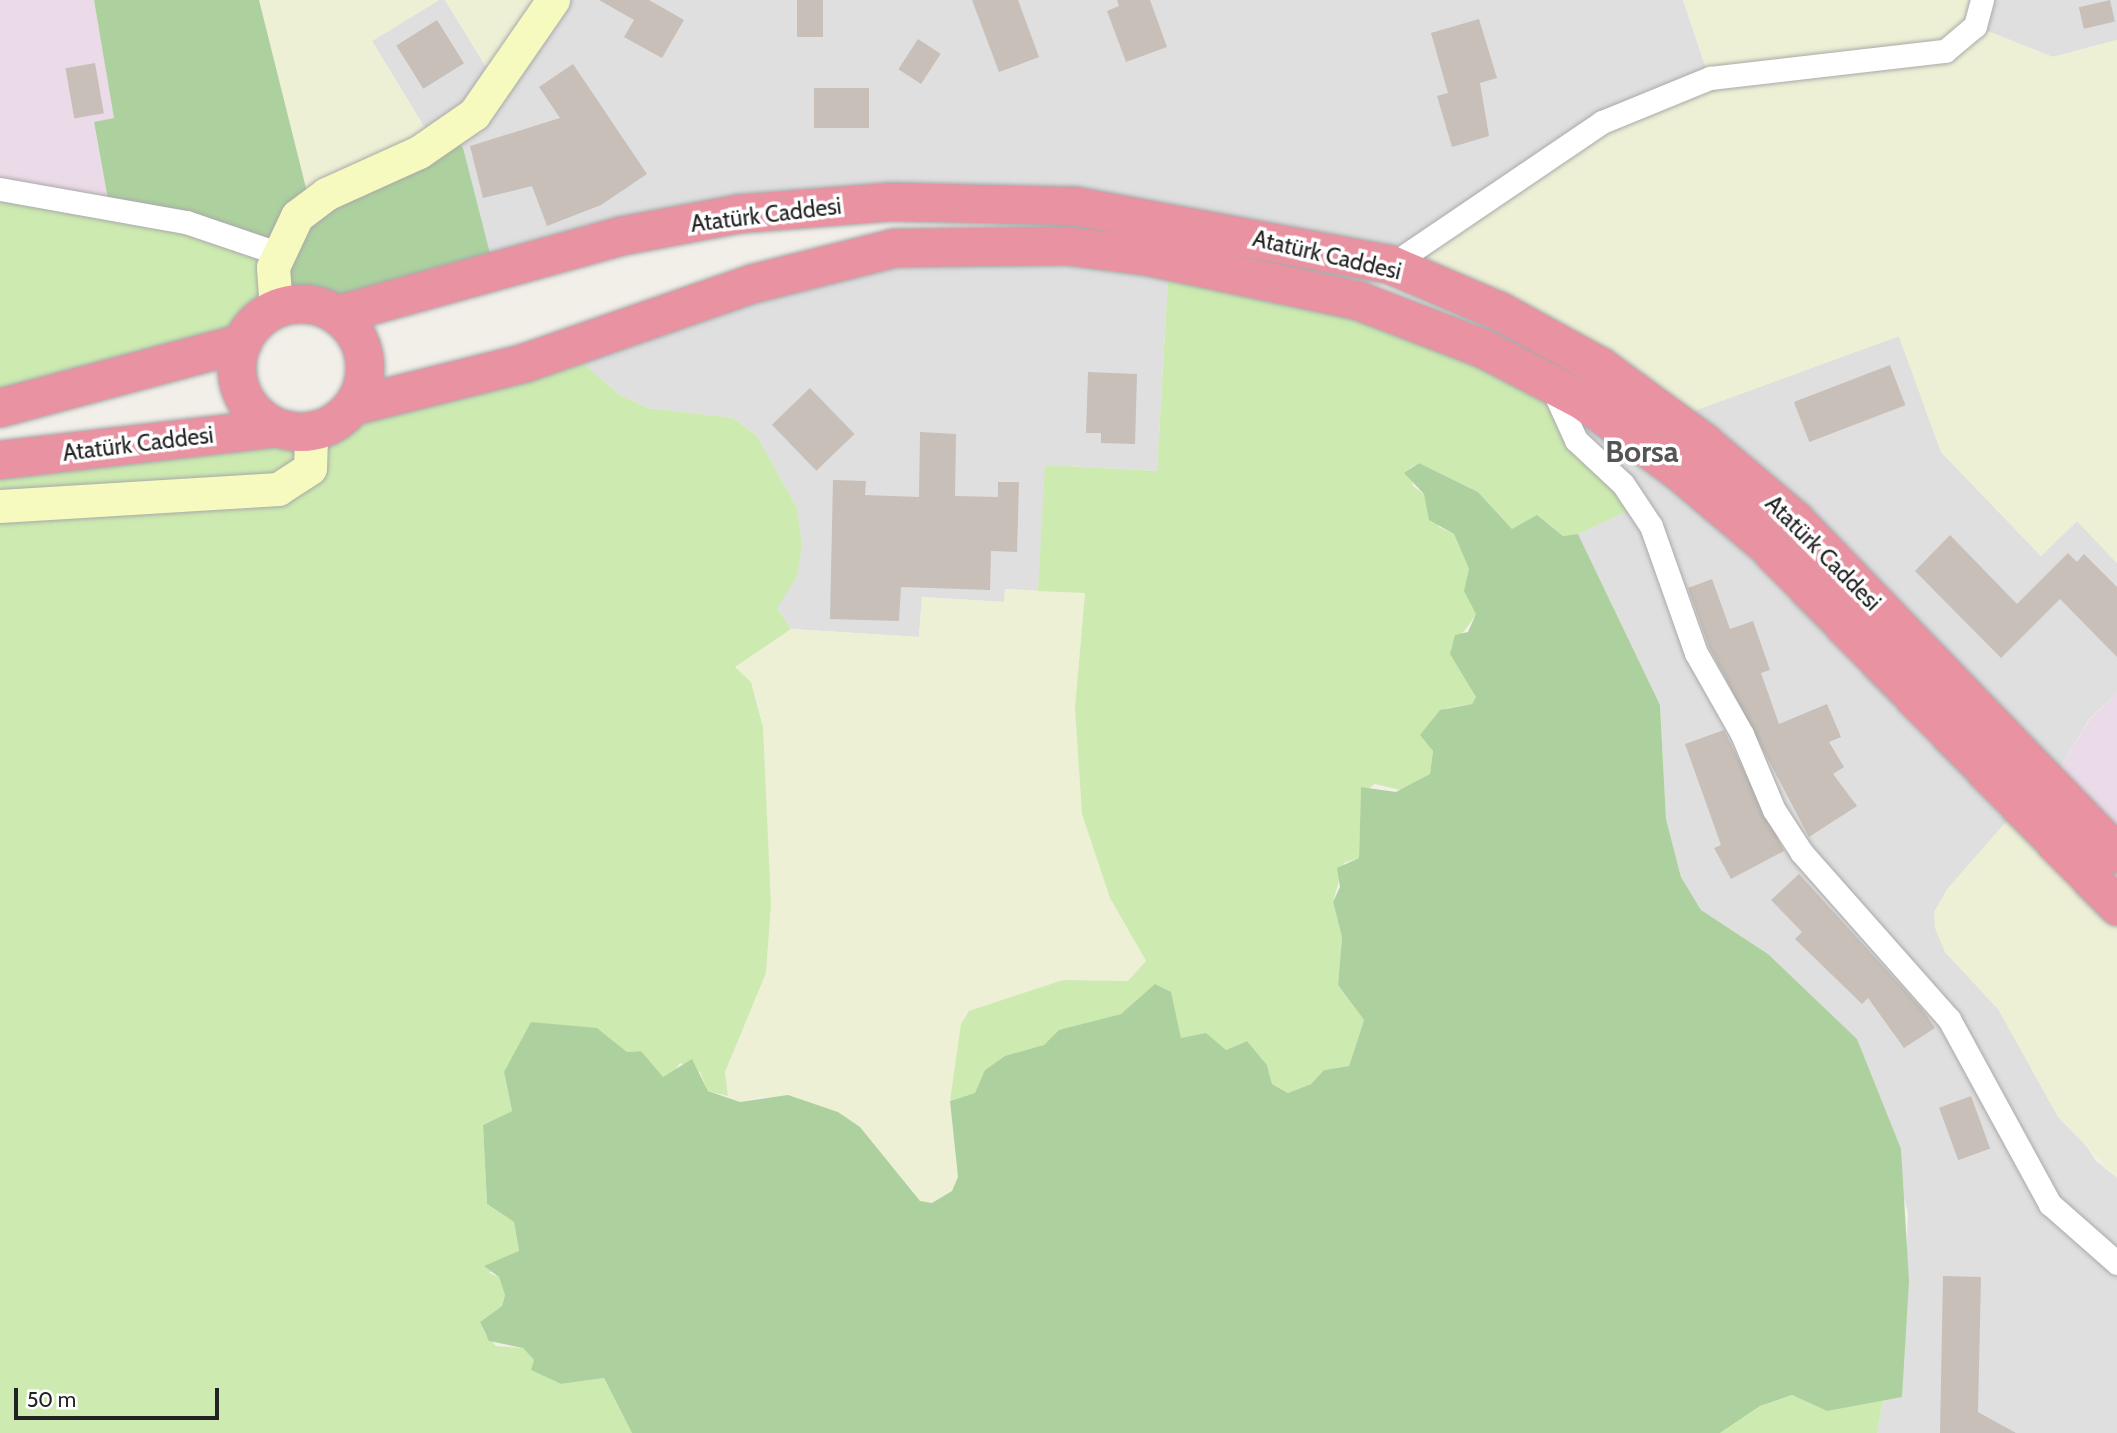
<!DOCTYPE html>
<meta charset="utf-8">
<style>
body{margin:0}
#map{position:relative;width:2117px;height:1433px;overflow:hidden;background:#f2efe9;font-family:Cabin,sans-serif}
div>[style]{position:absolute}
[style*='--x']{left:calc(var(--x)*1px);top:calc(var(--y)*1px);width:calc(var(--w)*1px);rotate:calc(var(--a)*1deg)}
.residential>*{inset:0;background:#e0dfdf}
.industrial>*{inset:0;background:#ebdbe8}
.farmland>*{inset:0;background:#eef0d5}
.grass>*{inset:0;background:#cdebb0}
.forest>*{inset:0;background:#add19e}
.building>*{inset:0;background:#c7bfb8;transform-origin:0 0}
.roads{filter:drop-shadow(0 0 2px #a9a9a9) drop-shadow(0 0 2px #a9a9a9)}
.street>*{height:23px;margin:-11.5px;padding:0 11.5px;transform-origin:11.5px;border-radius:11.5px;background:#fff}
.secondary>*{height:33px;margin:-16.5px;padding:0 16.5px;transform-origin:16.5px;border-radius:16.5px;background:#f7fabf}
.highway>*{height:38px;margin:-19px;padding:0 19px;transform-origin:19px;border-radius:19px;background:#e892a2}
.highway>.ring{margin:-19px;padding:0;box-sizing:content-box;background:none;border:38px solid #e892a2;border-radius:50%}
span{translate:-50% -50%;white-space:nowrap;text-align:center;line-height:1.15;-webkit-text-stroke:7px #fff;paint-order:stroke}
.street-label{font-size:23px;color:#222}
.district-label{font-size:30px;color:#555;font-weight:700}
.scale{position:absolute;left:14px;top:1388px;width:205px;height:32px;box-sizing:border-box;border:4px solid #222;border-top:0;padding-left:9px;font-size:21px;line-height:24px;white-space:nowrap;color:#222;-webkit-text-stroke:5px #fff;paint-order:stroke}
</style>
<div id="map">
<div class="residential">
<div style="clip-path:polygon(439px 0,445px 0,497px 85px,553px 0,1683px 0,1710px 78px,1391px 265px,892px 202px,494px 269px,434px 143px,372px 41px)"></div>
<div style="clip-path:polygon(1982px 0,2117px 0,2117px 40px,2053px 57px,1975px 26px)"></div>
<div style="clip-path:polygon(829px 261px,1169px 261px,1157px 471px,1046px 465px,1038px 591px,1005px 589px,1004px 602px,922px 597px,919px 637px,791px 629px,777px 608px,802px 545px,797px 508px,757px 436px,733px 418px,648px 408px,620px 395px,567px 350px)"></div>
<div style="clip-path:polygon(1899px 336px,1941px 452px,2041px 556px,2077px 521px,2117px 563px,2117px 693px,2090px 718px,2050px 784px,1672px 419px)"></div>
<div style="clip-path:polygon(1582px 400px,2020px 806px,1945px 952px,1998px 1009px,2096px 1161px,2117px 1178px,2117px 1433px,1877px 1433px,1884px 1397px,1902px 1397px,1908px 1212px,1857px 1039px,1768px 954px,1701px 910px,1681px 877px,1666px 819px,1660px 705px,1578px 534px,1639px 505px,1576px 440px)"></div>
</div>
<div class="industrial">
<div style="clip-path:polygon(0 0,94px 0,115px 118px,94px 123px,109px 205px,0 189px)"></div>
<div style="clip-path:polygon(2117px 693px,2117px 854px,2050px 784px,2090px 719px)"></div>
</div>
<div class="farmland">
<div style="clip-path:polygon(259px 0,439px 0,372px 41px,434px 143px,310px 205px)"></div>
<div style="clip-path:polygon(445px 0,553px 0,497px 85px)"></div>
<div style="clip-path:polygon(1683px 0,1982px 0,1975px 26px,2052px 57px,2117px 40px,2117px 563px,2077px 521px,2041px 556px,1941px 452px,1899px 336px,1672px 419px,1391px 265px,1602px 122px,1709px 78px)"></div>
<div style="clip-path:polygon(1005px 589px,1085px 593px,1075px 708px,1082px 814px,1110px 898px,1146px 961px,1128px 981px,1063px 980px,964px 1015px,950px 1101px,958px 1177px,952px 1191px,932px 1203px,920px 1201px,860px 1127px,838px 1112px,764px 1096px,740px 1102px,728px 1096px,725px 1072px,766px 973px,771px 904px,763px 727px,756px 696px,735px 667px,791px 629px,919px 637px,922px 597px,1004px 602px)"></div>
<div style="clip-path:polygon(2020px 806px,2117px 906px,2117px 1178px,2058px 1117px,1998px 1009px,1945px 952px,1935px 928px,1934px 912px,1947px 889px)"></div>
</div>
<div class="grass">
<div style="clip-path:polygon(0 189px,277px 253px,265px 314px,248px 332px,0 408px)"></div>
<div style="clip-path:polygon(1169px 261px,1359px 301px,1550px 383px,1562px 417px,1640px 505px,1578px 534px,1563px 536px,1546px 522px,1512px 529px,1478px 492px,1419px 463px,1410px 468px,1413px 486px,1424px 494px,1439px 527px,1454px 534px,1469px 569px,1477px 614px,1451px 648px,1476px 697px,1472px 704px,1447px 708px,1421px 735px,1433px 751px,1430px 774px,1404px 791px,1375px 784px,1361px 794px,1359px 858px,1344px 863px,1333px 902px,1342px 937px,1338px 985px,1364px 1020px,1349px 1066px,1324px 1070px,1311px 1084px,1289px 1093px,1272px 1084px,1267px 1065px,1247px 1041px,1226px 1050px,1200px 1036px,1181px 1038px,1170px 992px,1146px 993px,1121px 1014px,1066px 1029px,1044px 1045px,988px 1068px,975px 1093px,950px 1101px,961px 1024px,969px 1011px,1063px 980px,1128px 981px,1146px 961px,1110px 898px,1082px 814px,1075px 708px,1085px 593px,1038px 591px,1045px 465px,1157px 471px)"></div>
<div style="clip-path:polygon(567px 350px,620px 395px,648px 408px,733px 418px,757px 436px,797px 508px,802px 545px,797px 576px,777px 608px,791px 629px,735px 667px,751px 682px,763px 727px,771px 904px,766px 973px,725px 1072px,728px 1096px,708px 1091px,700px 1072px,680px 1063px,671px 1077px,662px 1077px,641px 1051px,627px 1052px,597px 1028px,504px 1072px,512px 1111px,483px 1125px,487px 1204px,514px 1222px,519px 1252px,489px 1273px,499px 1277px,505px 1295px,502px 1306px,480px 1322px,485px 1334px,496px 1346px,523px 1348px,534px 1360px,532px 1370px,561px 1384px,604px 1378px,632px 1433px,0 1433px,0 460px,319px 430px,344px 416px)"></div>
<div style="clip-path:polygon(1792px 1395px,1827px 1411px,1884px 1397px,1877px 1433px,1720px 1433px,1760px 1406px)"></div>
</div>
<div class="forest">
<div style="clip-path:polygon(94px 0,259px 0,310px 204px,450px 134px,463px 148px,494px 269px,326px 309px,289px 305px,277px 253px,109px 205px,94px 122px,114px 118px)"></div>
<div style="clip-path:polygon(1419px 463px,1478px 492px,1512px 529px,1537px 515px,1563px 536px,1578px 534px,1660px 705px,1666px 819px,1681px 877px,1701px 910px,1768px 954px,1857px 1039px,1901px 1149px,1909px 1281px,1902px 1397px,1827px 1411px,1792px 1395px,1760px 1406px,1720px 1433px,632px 1433px,604px 1378px,561px 1384px,531px 1370px,534px 1360px,523px 1348px,489px 1341px,480px 1322px,502px 1306px,505px 1295px,499px 1277px,484px 1266px,519px 1251px,514px 1222px,487px 1204px,483px 1125px,512px 1111px,504px 1072px,531px 1022px,597px 1028px,627px 1052px,641px 1051px,663px 1077px,692px 1059px,708px 1091px,740px 1102px,788px 1095px,838px 1112px,860px 1127px,920px 1201px,932px 1203px,952px 1191px,958px 1177px,950px 1101px,975px 1093px,985px 1070px,1005px 1056px,1044px 1045px,1059px 1030px,1121px 1014px,1155px 984px,1171px 992px,1181px 1038px,1206px 1033px,1226px 1050px,1247px 1041px,1267px 1065px,1272px 1084px,1288px 1093px,1311px 1084px,1324px 1070px,1349px 1066px,1364px 1020px,1338px 985px,1342px 937px,1333px 902px,1340px 887px,1337px 868px,1359px 858px,1361px 787px,1396px 792px,1430px 774px,1433px 751px,1420px 735px,1440px 710px,1472px 704px,1476px 697px,1450px 654px,1455px 635px,1468px 632px,1476px 614px,1464px 591px,1469px 569px,1454px 534px,1429px 520px,1424px 494px,1404px 473px)"></div>
</div>
<div class="building">
<div style="clip-path:polygon(599px 0,649px 0,684px 20px,662px 58px,624px 37px,634px 20px)"></div>
<div style="left:797px;top:0;width:26px;height:37px"></div>
<div style="clip-path:polygon(972px 0,1018px 0,1039px 57px,999px 72px)"></div>
<div style="clip-path:polygon(1117px 0,1150px 0,1167px 47px,1126px 62px,1107px 11px,1119px 6px)"></div>
<div style="left:2110px;top:0;width:22px;height:32px;rotate:77deg"></div>
<div style="clip-path:polygon(1479px 19px,1497px 78px,1480px 83px,1489px 136px,1452px 147px,1437px 96px,1448px 93px,1431px 33px)"></div>
<div style="left:437px;top:20px;width:51px;height:48px;rotate:58deg"></div>
<div style="left:918px;top:39px;width:27px;height:36px;rotate:33deg"></div>
<div style="left:95px;top:63px;width:51px;height:30px;rotate:80deg"></div>
<div style="clip-path:polygon(573px 64px,647px 174px,601px 205px,547px 226px,532px 186px,483px 198px,470px 146px,560px 118px,539px 87px)"></div>
<div style="left:814px;top:88px;width:55px;height:40px"></div>
<div style="left:1890px;top:365px;width:43px;height:103px;rotate:69deg"></div>
<div style="clip-path:polygon(1088px 372px,1137px 374px,1135px 444px,1101px 443px,1101px 433px,1086px 433px)"></div>
<div style="left:810px;top:388px;width:64px;height:53px;rotate:46deg"></div>
<div style="clip-path:polygon(920px 432px,956px 434px,955px 496px,998px 497px,998px 482px,1019px 482px,1017px 552px,991px 551px,990px 590px,901px 587px,899px 621px,830px 619px,833px 480px,866px 481px,865px 495px,919px 497px)"></div>
<div style="clip-path:polygon(1950px 535px,2017px 604px,2068px 553px,2077px 562px,2084px 554px,2117px 587px,2117px 657px,2060px 599px,2001px 658px,1915px 571px)"></div>
<div style="clip-path:polygon(1712px 579px,1730px 629px,1753px 621px,1770px 670px,1761px 673px,1779px 724px,1827px 704px,1841px 737px,1829px 742px,1844px 767px,1833px 774px,1857px 806px,1809px 837px,1709px 647px,1688px 588px)"></div>
<div style="clip-path:polygon(1724px 730px,1784px 851px,1731px 879px,1714px 848px,1721px 845px,1685px 744px)"></div>
<div style="clip-path:polygon(1799px 874px,1922px 1009px,1935px 1028px,1904px 1048px,1868px 998px,1862px 1004px,1795px 939px,1802px 932px,1771px 900px)"></div>
<div style="left:1971px;top:1096px;width:56px;height:34px;rotate:70deg"></div>
<div style="clip-path:polygon(1943px 1276px,1981px 1277px,1978px 1412px,2016px 1433px,1940px 1433px)"></div>
</div>
<div class="roads">
<div class="street">
<div style="--x:0;--y:189;--w:189;--a:10.1"></div>
<div style="--x:186;--y:222;--w:96;--a:18.8"></div>
<div style="--x:1391;--y:265;--w:255;--a:-34.1"></div>
<div style="--x:1602;--y:122;--w:117;--a:-22.2"></div>
<div style="--x:1710;--y:78;--w:237;--a:-6.6"></div>
<div style="--x:1945;--y:51;--w:39;--a:-40"></div>
<div style="--x:1975;--y:26;--w:27;--a:-75"></div>
<div style="--x:1550;--y:383;--w:63;--a:65.5"></div>
<div style="--x:1576;--y:440;--w:64;--a:43.1"></div>
<div style="--x:1623;--y:484;--w:50;--a:56.3"></div>
<div style="--x:1651;--y:526;--w:135;--a:70.5"></div>
<div style="--x:1696;--y:653;--w:93;--a:60.4"></div>
<div style="--x:1742;--y:734;--w:82;--a:67.2"></div>
<div style="--x:1774;--y:810;--w:51;--a:56.9"></div>
<div style="--x:1802;--y:853;--w:222;--a:48.5"></div>
<div style="--x:1949;--y:1019;--w:211;--a:61.4"></div>
<div style="--x:2050;--y:1204;--w:89;--a:41.4"></div>
</div>
<div class="secondary">
<div style="--x:276;--y:309;--w:42;--a:-94.1"></div>
<div style="--x:273;--y:267;--w:56;--a:-64.8"></div>
<div style="--x:297;--y:216;--w:36;--a:-37"></div>
<div style="--x:326;--y:194;--w:102;--a:-24.3"></div>
<div style="--x:419;--y:152;--w:67;--a:-34.6"></div>
<div style="--x:474;--y:114;--w:139;--a:-55.3"></div>
<div style="--x:0;--y:506;--w:279;--a:-3.5"></div>
<div style="--x:278;--y:489;--w:38;--a:-33"></div>
<div style="--x:310;--y:468;--w:36;--a:-88"></div>
</div>
<div class="highway">
<div class="ring" style="left:237px;top:304px;width:90px;height:90px"></div>
<div style="--x:337;--y:315;--w:296;--a:-15.5"></div>
<div style="--x:622;--y:236;--w:118;--a:-10.7"></div>
<div style="--x:738;--y:214;--w:154;--a:-4.5"></div>
<div style="--x:892;--y:202;--w:182;--a:1.3"></div>
<div style="--x:1074;--y:206;--w:322;--a:10.5"></div>
<div style="--x:1391;--y:265;--w:117;--a:23.1"></div>
<div style="--x:1499;--y:311;--w:116;--a:28.8"></div>
<div style="--x:1601;--y:367;--w:127;--a:36.3"></div>
<div style="--x:1703;--y:442;--w:121;--a:40.3"></div>
<div style="--x:1795;--y:520;--w:464;--a:46"></div>
<div style="--x:353;--y:406;--w:177;--a:-14"></div>
<div style="--x:525;--y:363;--w:240;--a:-19.2"></div>
<div style="--x:752;--y:284;--w:147;--a:-14.1"></div>
<div style="--x:895;--y:248;--w:172;--a:-0.7"></div>
<div style="--x:1067;--y:246;--w:80;--a:7.2"></div>
<div style="--x:1146;--y:256;--w:218;--a:11.9"></div>
<div style="--x:1359;--y:301;--w:134;--a:21"></div>
<div style="--x:1484;--y:349;--w:110;--a:27.5"></div>
<div style="--x:1582;--y:400;--w:122;--a:36.3"></div>
<div style="--x:1680;--y:472;--w:113;--a:40.3"></div>
<div style="--x:1766;--y:545;--w:504;--a:45.8"></div>
<div style="--x:0;--y:408;--w:251;--a:-15"></div>
<div style="--x:0;--y:460;--w:279;--a:-6.6"></div>
</div>
</div>
<div class="street-label">
<span style="left:766px;top:215px;rotate:-7deg">Atatürk Caddesi</span>
<span style="left:1327px;top:255px;rotate:13deg">Atatürk Caddesi</span>
<span style="left:138px;top:444px;rotate:-7deg">Atatürk Caddesi</span>
<span style="left:1823px;top:553px;rotate:45deg">Atatürk Caddesi</span>
</div>
<div class="district-label">
<span style="left:1642px;top:452px">Borsa</span>
</div>
<div class="scale">50 m</div>
</div>
